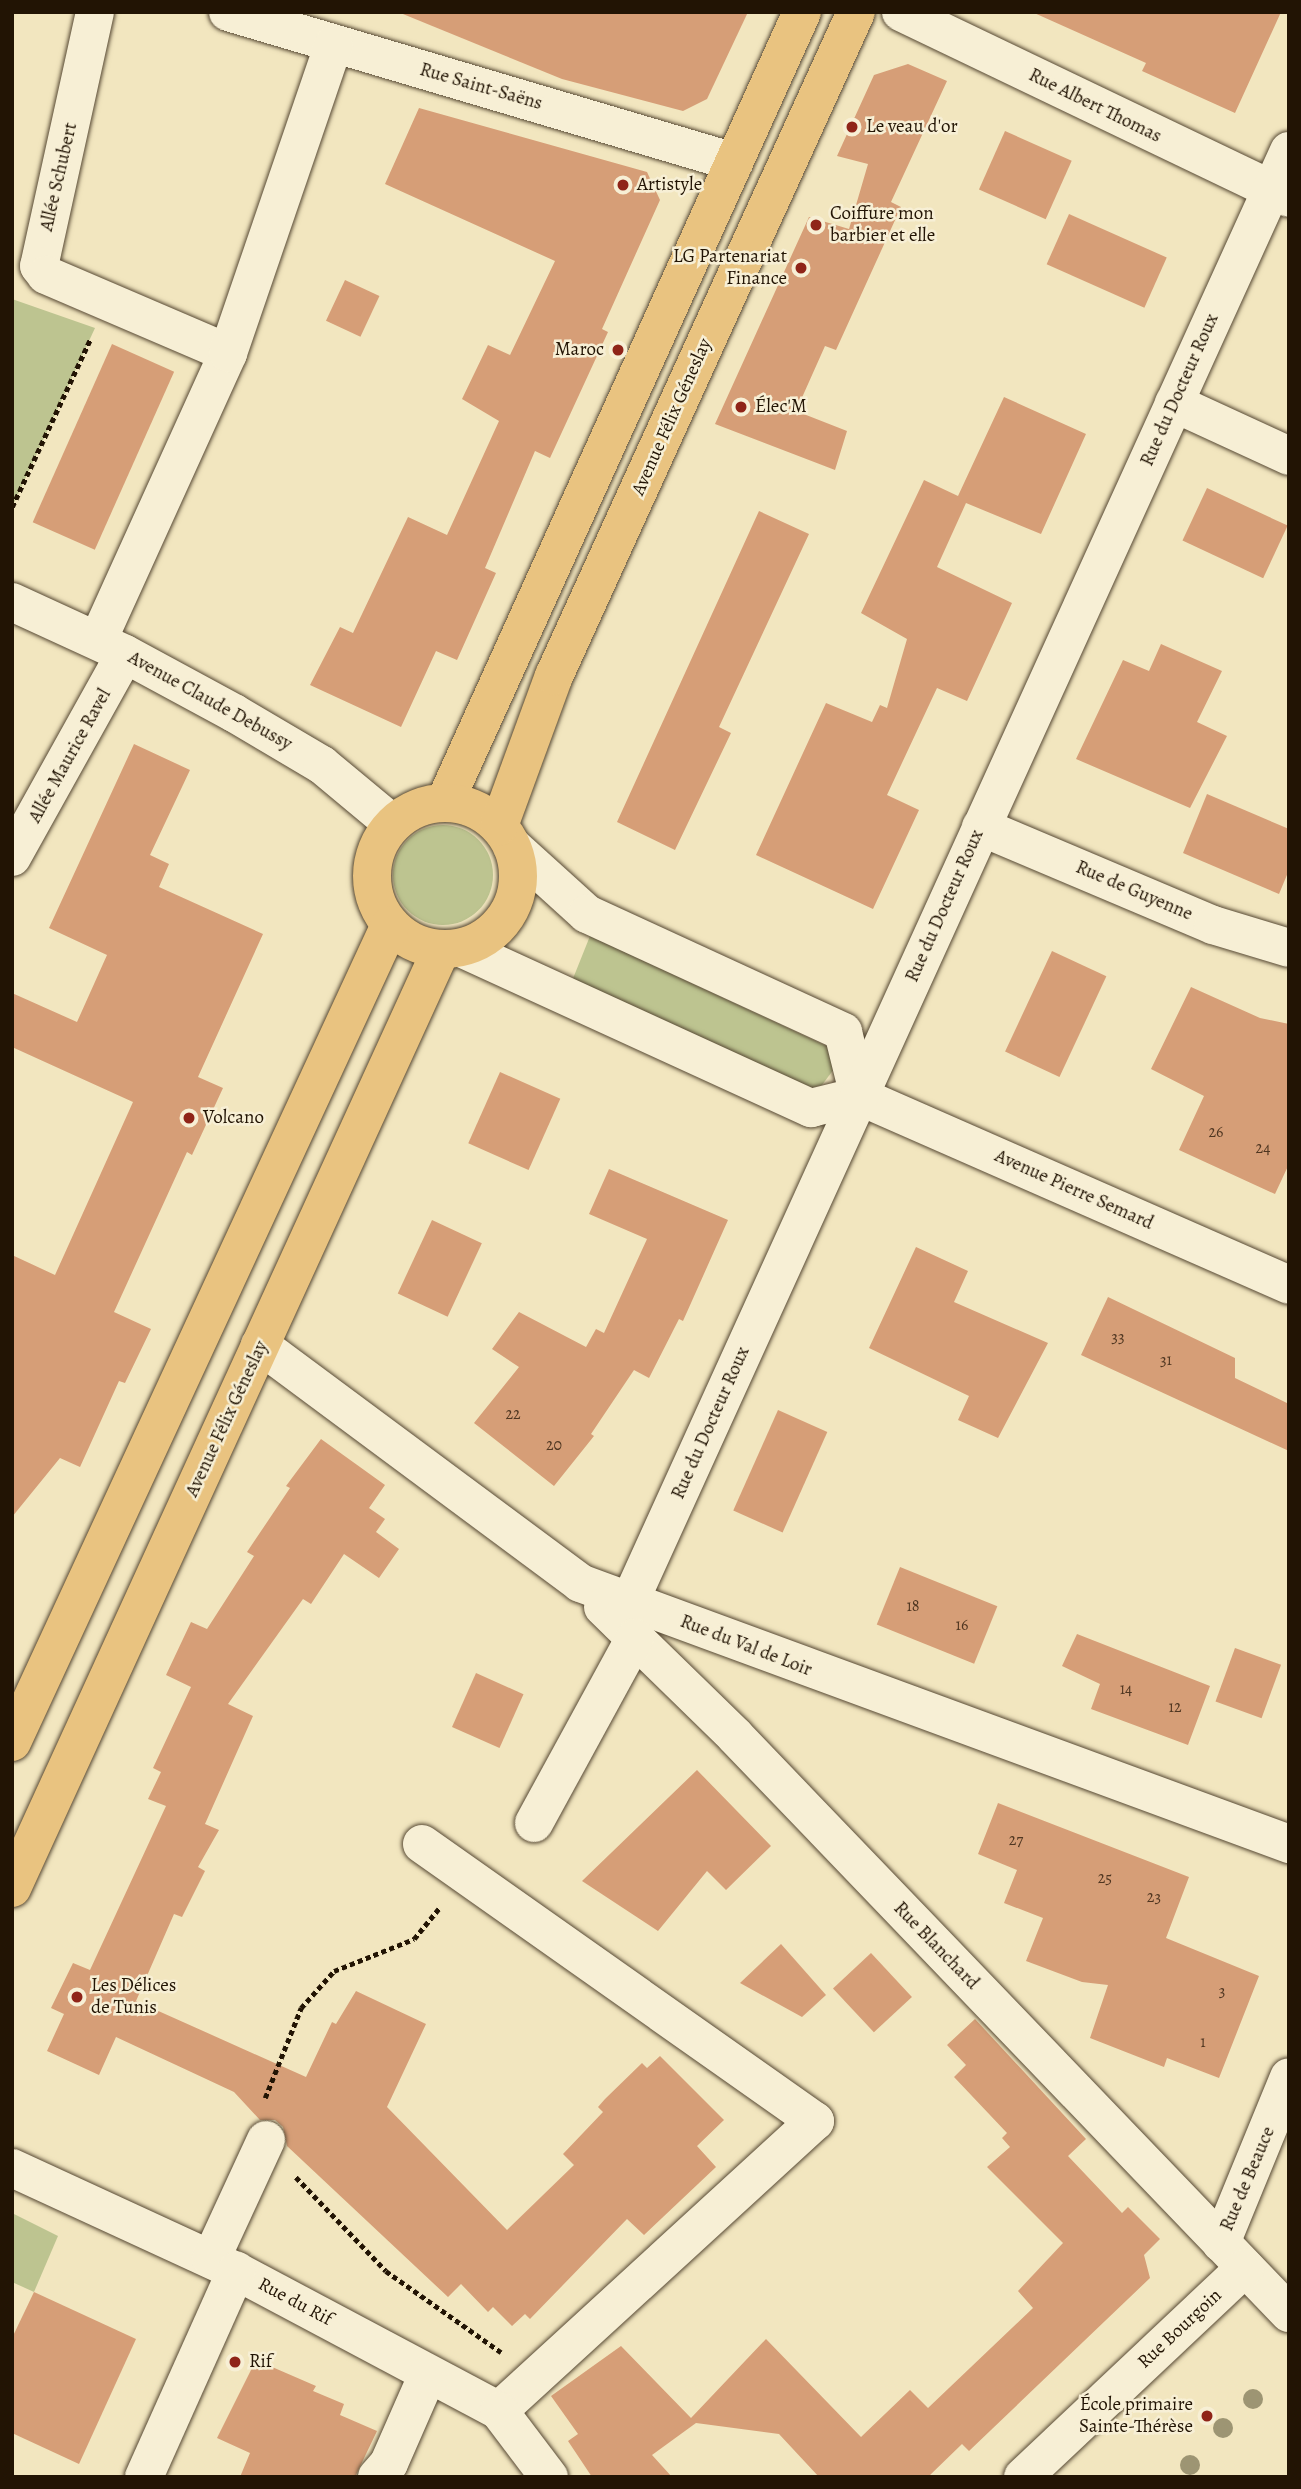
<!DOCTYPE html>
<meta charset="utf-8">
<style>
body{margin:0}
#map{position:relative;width:1301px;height:2489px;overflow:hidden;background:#f2e6bf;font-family:Alegreya,serif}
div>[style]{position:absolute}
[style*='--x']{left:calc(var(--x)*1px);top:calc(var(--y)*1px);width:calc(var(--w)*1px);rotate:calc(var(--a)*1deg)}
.green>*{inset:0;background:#bdc490}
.round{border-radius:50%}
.building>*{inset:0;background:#d69e77;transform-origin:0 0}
.path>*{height:4.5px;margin-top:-2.25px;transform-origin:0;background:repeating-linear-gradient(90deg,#221404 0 5px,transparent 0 8.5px)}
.roads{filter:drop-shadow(0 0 2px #564833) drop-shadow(0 0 2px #564833)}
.minor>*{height:38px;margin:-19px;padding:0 19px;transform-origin:19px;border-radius:19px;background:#f7efd5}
.major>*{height:38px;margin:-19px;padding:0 19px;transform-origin:19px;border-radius:19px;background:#e9c380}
.major>.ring{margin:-19px;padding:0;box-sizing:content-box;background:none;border:38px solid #e9c380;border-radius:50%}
.trees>*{width:20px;height:20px;margin:-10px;border-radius:50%;background:#9d9573}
.dots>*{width:19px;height:19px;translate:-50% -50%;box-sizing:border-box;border:4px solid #f7efd5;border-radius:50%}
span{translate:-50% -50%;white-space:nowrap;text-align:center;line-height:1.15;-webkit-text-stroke:5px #f7efd5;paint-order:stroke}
.number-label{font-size:16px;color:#4f3621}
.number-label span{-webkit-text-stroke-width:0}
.street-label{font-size:19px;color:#221404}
.poi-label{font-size:19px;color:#221404}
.left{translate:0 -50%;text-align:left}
.right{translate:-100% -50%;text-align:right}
.frame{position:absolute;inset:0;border:14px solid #221404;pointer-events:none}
</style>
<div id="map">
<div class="green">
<div style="clip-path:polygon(12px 299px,95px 328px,12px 507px)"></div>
<div class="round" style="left:393px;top:825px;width:100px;height:100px"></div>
<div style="clip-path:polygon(590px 936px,833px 1049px,834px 1069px,822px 1085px,808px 1089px,572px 981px)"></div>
<div style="clip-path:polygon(12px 2213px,58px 2236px,34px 2292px,12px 2282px)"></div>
</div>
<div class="building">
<div style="clip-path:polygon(398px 12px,748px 12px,707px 99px,683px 111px,562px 79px)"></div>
<div style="clip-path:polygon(1032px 12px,1281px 12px,1235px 113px,1142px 71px,1146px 63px)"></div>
<div style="clip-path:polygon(908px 64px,947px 81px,891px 202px,901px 207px,836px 350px,825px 346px,796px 411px,847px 431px,835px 470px,715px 424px,809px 217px,849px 229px,868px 164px,837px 156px,874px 75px)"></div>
<div style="clip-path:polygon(419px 108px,647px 172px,660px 200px,602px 329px,608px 332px,550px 458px,535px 451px,485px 568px,496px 573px,457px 660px,436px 651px,401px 727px,310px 685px,340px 627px,353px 633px,408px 517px,447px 535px,499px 421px,462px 399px,488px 345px,510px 355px,555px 261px,385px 184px)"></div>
<div style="left:1005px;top:131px;width:73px;height:64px;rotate:24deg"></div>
<div style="left:1069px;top:214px;width:107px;height:55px;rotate:24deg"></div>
<div style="left:345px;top:280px;width:38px;height:45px;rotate:25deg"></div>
<div style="left:112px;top:344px;width:68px;height:195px;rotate:24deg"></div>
<div style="clip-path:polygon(1004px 397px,1086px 434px,1041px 534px,966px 503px,937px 567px,1012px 603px,967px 701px,937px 688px,887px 795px,919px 810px,873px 909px,756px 855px,826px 703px,872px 722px,880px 705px,887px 708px,907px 639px,861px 613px,924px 480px,958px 496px)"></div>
<div style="left:1207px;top:488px;width:89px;height:58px;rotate:25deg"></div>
<div style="clip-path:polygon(759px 511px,809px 534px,719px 727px,731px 733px,675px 850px,617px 822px)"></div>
<div style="clip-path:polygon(1161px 644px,1222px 671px,1197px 722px,1227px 736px,1190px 808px,1076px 759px,1123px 660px,1149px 671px)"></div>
<div style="clip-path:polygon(134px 744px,190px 770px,150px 855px,169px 864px,159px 887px,263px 934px,198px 1077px,223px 1088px,192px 1155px,187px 1152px,114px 1312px,151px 1329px,125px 1383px,119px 1381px,80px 1467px,60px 1458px,12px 1517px,12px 1255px,55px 1275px,133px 1102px,12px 1047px,12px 993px,77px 1022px,107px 955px,49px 928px)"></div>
<div style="clip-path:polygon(1207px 794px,1289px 829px,1289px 870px,1279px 894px,1183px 853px)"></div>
<div style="left:1052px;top:951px;width:60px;height:111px;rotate:25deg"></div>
<div style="clip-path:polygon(1191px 987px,1260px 1018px,1289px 1024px,1289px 1164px,1275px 1194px,1179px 1150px,1204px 1096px,1151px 1069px)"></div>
<div style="left:500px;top:1072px;width:66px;height:78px;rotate:24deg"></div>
<div style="clip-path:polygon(609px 1169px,728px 1220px,683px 1321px,679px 1319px,649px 1378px,634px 1370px,591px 1434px,594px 1436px,554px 1486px,474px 1423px,519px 1367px,492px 1349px,519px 1312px,586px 1347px,596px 1329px,604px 1333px,647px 1239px,589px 1214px)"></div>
<div style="left:432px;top:1220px;width:55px;height:81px;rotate:25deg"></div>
<div style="clip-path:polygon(916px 1247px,968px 1271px,954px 1302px,1048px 1343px,998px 1438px,958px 1420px,969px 1396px,869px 1348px)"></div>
<div style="clip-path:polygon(1108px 1297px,1235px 1358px,1235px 1378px,1289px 1404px,1289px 1451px,1081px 1355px)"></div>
<div style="left:778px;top:1410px;width:54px;height:110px;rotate:24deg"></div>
<div style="clip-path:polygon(321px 1439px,385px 1485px,369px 1508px,385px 1519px,376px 1532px,399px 1549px,379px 1578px,344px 1554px,311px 1604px,303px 1599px,228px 1704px,253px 1716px,205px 1824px,219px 1830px,198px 1867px,205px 1871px,182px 1917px,174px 1914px,136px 2001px,306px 2077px,332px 2022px,336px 2024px,356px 1991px,426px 2024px,387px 2107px,507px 2230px,574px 2165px,563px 2154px,603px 2112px,598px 2107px,605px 2099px,642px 2063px,647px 2068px,660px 2056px,724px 2120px,697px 2146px,716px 2167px,644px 2235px,627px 2219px,530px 2319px,525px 2314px,512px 2326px,493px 2307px,488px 2312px,461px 2284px,448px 2297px,287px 2146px,283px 2127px,275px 2120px,260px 2120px,234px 2092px,116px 2037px,99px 2075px,47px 2051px,64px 2014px,51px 2008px,73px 1963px,90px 1970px,166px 1806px,148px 1799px,161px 1772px,153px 1768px,191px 1687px,166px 1675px,191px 1622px,207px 1629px,254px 1556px,247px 1552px,290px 1488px,286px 1486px)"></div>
<div style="left:900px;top:1567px;width:105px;height:62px;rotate:22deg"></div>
<div style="clip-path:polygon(1077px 1634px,1210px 1686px,1188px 1745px,1091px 1709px,1100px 1684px,1062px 1666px)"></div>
<div style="left:1235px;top:1648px;width:49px;height:57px;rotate:20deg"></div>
<div style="left:476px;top:1673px;width:52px;height:59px;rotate:24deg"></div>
<div style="clip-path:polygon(697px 1770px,771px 1846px,726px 1890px,707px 1871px,658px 1931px,582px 1881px)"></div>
<div style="clip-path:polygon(998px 1803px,1189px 1877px,1166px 1938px,1259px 1976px,1219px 2078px,1167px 2058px,1164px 2067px,1090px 2038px,1108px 1985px,1082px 1982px,1026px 1961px,1043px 1918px,1004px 1903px,1017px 1870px,978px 1854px)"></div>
<div style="clip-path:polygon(781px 1944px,826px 1995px,802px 2017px,740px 1983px)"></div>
<div style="left:871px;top:1953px;width:60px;height:52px;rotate:47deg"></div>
<div style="clip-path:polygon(975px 2019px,1086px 2139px,1068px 2156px,1122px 2213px,1128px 2207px,1160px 2239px,1144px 2255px,1150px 2278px,969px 2451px,962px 2444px,928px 2477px,819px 2477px,779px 2434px,696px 2423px,652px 2455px,672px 2477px,592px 2477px,568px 2441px,578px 2434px,551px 2396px,621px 2346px,691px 2418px,766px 2339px,861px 2437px,910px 2390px,928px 2408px,1033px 2308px,1018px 2291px,1063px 2243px,987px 2167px,1010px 2147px,1002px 2138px,1007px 2133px,954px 2077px,966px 2065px,947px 2045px)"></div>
<div style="clip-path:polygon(34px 2292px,136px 2339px,79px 2464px,12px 2433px,12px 2338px)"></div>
<div style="clip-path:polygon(256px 2360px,316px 2386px,313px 2391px,344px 2404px,340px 2415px,377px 2431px,355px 2477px,240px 2477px,250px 2453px,217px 2438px)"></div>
</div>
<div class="path">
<div style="--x:12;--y:507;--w:184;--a:-65"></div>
<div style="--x:265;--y:2098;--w:97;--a:-68.2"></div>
<div style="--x:301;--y:2008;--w:50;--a:-48.3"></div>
<div style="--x:334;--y:1971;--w:86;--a:-21.8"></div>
<div style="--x:414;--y:1939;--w:41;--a:-50.9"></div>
<div style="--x:296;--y:2177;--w:130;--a:46.2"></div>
<div style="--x:386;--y:2271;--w:141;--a:35.2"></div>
</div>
<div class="roads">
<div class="minor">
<div style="--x:95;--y:12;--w:260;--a:102.4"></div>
<div style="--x:39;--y:266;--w:11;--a:52"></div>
<div style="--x:46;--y:275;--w:198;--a:23.2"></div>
<div style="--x:228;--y:12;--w:528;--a:16.51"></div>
<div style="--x:901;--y:12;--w:430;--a:25.6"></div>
<div style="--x:1174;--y:403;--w:127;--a:24.7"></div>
<div style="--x:12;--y:602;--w:124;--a:24.7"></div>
<div style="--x:125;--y:654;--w:124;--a:28.4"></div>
<div style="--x:234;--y:713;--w:102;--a:30.6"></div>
<div style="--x:322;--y:765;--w:92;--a:39.7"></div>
<div style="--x:98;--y:640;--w:315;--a:-65.6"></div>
<div style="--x:228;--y:353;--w:327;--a:-71.1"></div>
<div style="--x:981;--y:827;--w:252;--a:22.9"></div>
<div style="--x:1213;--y:925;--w:79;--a:16.8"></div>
<div style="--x:512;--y:846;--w:101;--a:42.2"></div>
<div style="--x:587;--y:914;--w:282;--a:24.7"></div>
<div style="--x:843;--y:1032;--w:66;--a:76"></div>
<div style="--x:12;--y:857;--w:232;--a:-60.9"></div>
<div style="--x:461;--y:948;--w:385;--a:24.6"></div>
<div style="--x:811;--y:1108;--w:49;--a:-14"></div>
<div style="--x:859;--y:1096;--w:470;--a:23.7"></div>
<div style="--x:260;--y:1345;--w:399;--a:36.6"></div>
<div style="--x:580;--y:1583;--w:756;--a:20.21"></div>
<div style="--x:603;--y:1607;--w:185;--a:44.3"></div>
<div style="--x:735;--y:1736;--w:800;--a:46.17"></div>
<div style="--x:620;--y:1623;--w:1617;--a:-65.56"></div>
<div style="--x:534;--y:1823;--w:211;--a:-61.4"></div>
<div style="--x:422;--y:1844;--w:481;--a:35.2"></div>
<div style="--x:815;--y:2121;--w:429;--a:137.5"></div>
<div style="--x:12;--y:2168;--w:247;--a:24.7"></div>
<div style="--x:236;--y:2271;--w:298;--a:28"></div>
<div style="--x:499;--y:2411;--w:83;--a:52.9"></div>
<div style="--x:1221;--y:2243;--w:179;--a:-67.7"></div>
<div style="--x:211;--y:2259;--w:131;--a:-65.2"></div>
<div style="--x:144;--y:2477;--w:226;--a:-65.9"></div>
<div style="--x:377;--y:2477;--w:18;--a:-49"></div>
<div style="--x:389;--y:2463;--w:97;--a:-66.3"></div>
<div style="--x:1023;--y:2477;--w:305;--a:-43.3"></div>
</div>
<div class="major">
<div style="--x:445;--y:802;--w:867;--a:-65.68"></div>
<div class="ring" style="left:372px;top:803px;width:108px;height:108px"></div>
<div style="--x:499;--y:826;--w:160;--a:-69.9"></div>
<div style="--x:554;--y:676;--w:729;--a:-65.54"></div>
<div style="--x:12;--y:1742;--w:900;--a:-65.17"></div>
<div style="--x:12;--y:1888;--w:1031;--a:-65.42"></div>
</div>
</div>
<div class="trees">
<div style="left:1253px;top:2399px"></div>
<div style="left:1223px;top:2428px"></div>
<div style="left:1190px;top:2465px"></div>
</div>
<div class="dots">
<div style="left:852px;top:127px;background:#8f2418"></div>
<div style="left:623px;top:185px;background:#8f2418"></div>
<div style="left:816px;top:225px;background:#8f2418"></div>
<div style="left:801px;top:268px;background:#8f2418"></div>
<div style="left:618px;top:350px;background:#8f2418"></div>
<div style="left:741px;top:407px;background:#8f2418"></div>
<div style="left:189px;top:1118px;background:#8f2418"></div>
<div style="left:77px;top:1997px;background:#8f2418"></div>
<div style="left:235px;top:2362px;background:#8f2418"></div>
<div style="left:1207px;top:2416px;background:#8f2418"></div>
</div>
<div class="number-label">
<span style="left:1216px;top:1132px">26</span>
<span style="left:1263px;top:1148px">24</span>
<span style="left:1118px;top:1337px">33</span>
<span style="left:1166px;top:1360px">31</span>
<span style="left:513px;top:1414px">22</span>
<span style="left:554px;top:1445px">20</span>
<span style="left:913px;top:1606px">18</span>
<span style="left:962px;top:1625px">16</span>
<span style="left:1126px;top:1689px">14</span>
<span style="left:1175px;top:1707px">12</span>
<span style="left:1016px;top:1840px">27</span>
<span style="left:1105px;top:1878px">25</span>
<span style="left:1154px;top:1897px">23</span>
<span style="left:1222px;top:1991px">3</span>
<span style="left:1203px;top:2042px">1</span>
</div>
<div class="street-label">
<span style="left:481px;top:87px;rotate:16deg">Rue Saint-Saëns</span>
<span style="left:1095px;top:106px;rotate:26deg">Rue Albert Thomas</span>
<span style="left:59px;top:177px;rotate:-77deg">Allée Schubert</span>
<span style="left:1180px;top:390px;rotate:-66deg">Rue du Docteur Roux</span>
<span style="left:672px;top:417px;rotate:-66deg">Avenue Félix Géneslay</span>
<span style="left:210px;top:701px;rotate:29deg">Avenue Claude Debussy</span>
<span style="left:70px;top:756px;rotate:-61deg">Allée Maurice Ravel</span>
<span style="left:1134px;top:891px;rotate:23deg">Rue de Guyenne</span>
<span style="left:945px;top:906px;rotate:-66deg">Rue du Docteur Roux</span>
<span style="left:1074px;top:1190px;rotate:24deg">Avenue Pierre Semard</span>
<span style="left:227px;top:1419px;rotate:-65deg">Avenue Félix Géneslay</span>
<span style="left:711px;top:1423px;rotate:-66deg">Rue du Docteur Roux</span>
<span style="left:746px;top:1646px;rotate:21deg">Rue du Val de Loir</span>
<span style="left:936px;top:1946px;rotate:46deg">Rue Blanchard</span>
<span style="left:1248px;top:2179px;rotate:-67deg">Rue de Beauce</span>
<span style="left:295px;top:2302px;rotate:28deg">Rue du Rif</span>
<span style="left:1180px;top:2329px;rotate:-43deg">Rue Bourgoin</span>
</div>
<div class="poi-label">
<span class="left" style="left:866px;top:127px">Le veau d'or</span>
<span class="left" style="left:637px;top:185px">Artistyle</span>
<span class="left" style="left:830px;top:225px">Coiffure mon<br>barbier et elle</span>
<span class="right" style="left:787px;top:268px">LG Partenariat<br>Finance</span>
<span class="right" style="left:604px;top:350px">Maroc</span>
<span class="left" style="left:755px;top:407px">Élec'M</span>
<span class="left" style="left:203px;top:1118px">Volcano</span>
<span class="left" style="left:91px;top:1997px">Les Délices<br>de Tunis</span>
<span class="left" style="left:249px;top:2362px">Rif</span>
<span class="right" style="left:1193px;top:2416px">École primaire<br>Sainte-Thérèse</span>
</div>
<div class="frame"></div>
</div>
